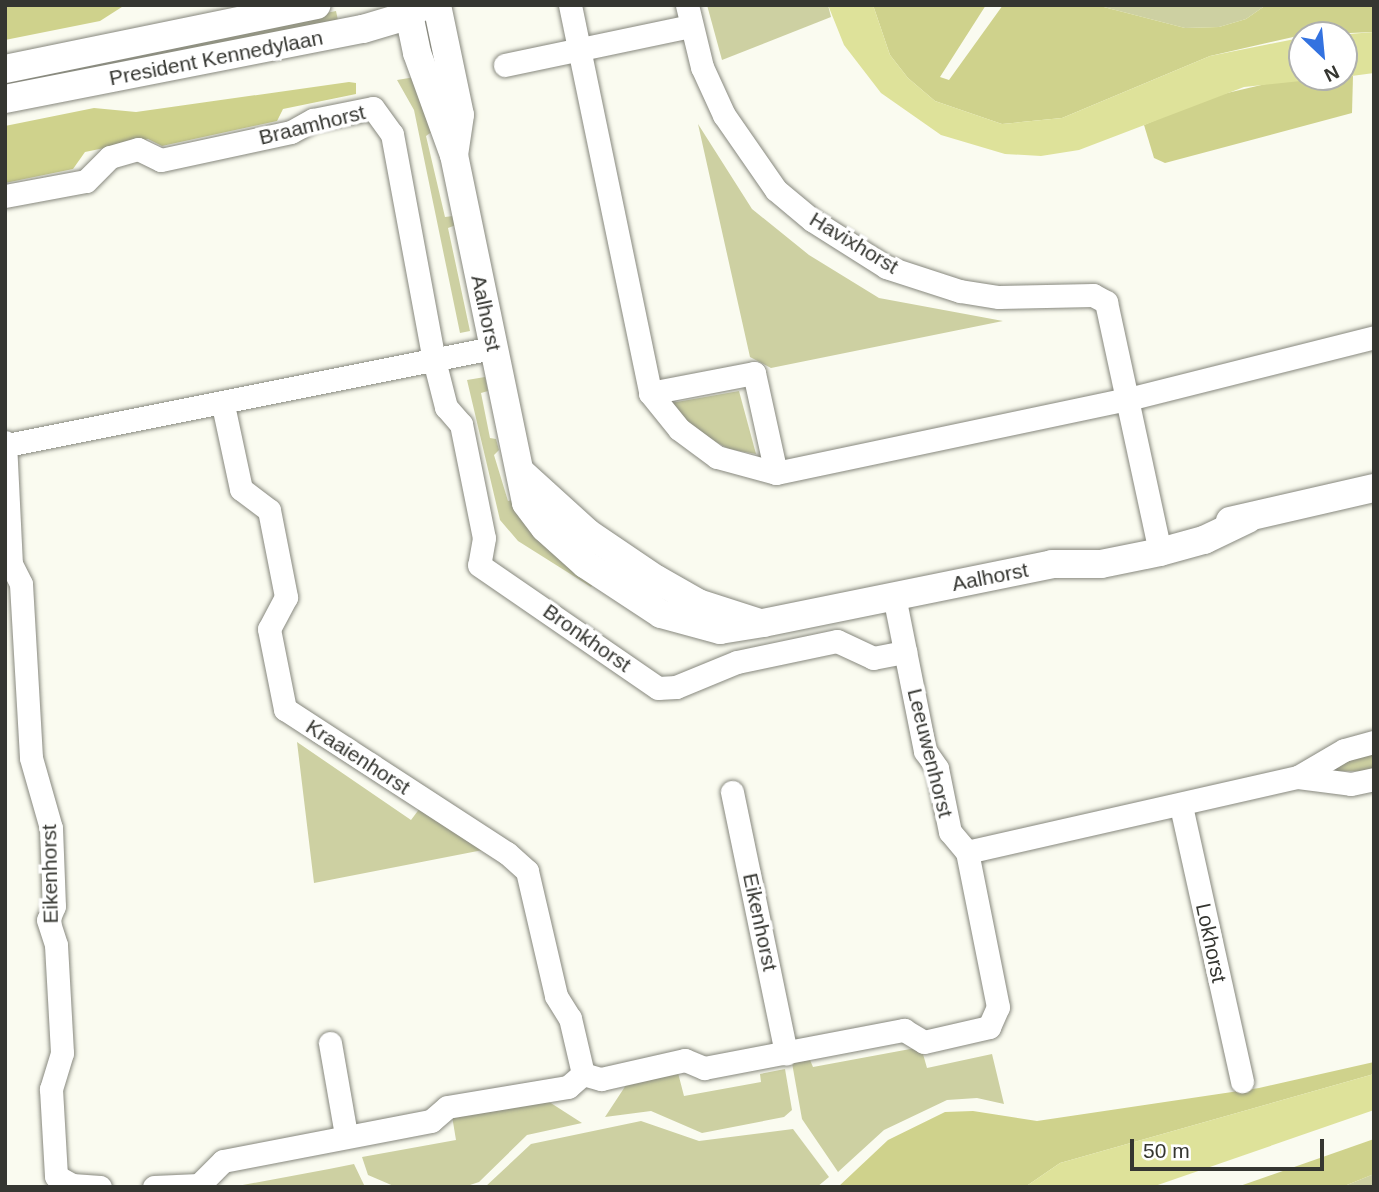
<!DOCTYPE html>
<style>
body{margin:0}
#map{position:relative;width:1379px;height:1192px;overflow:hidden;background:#fafbf0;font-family:Arial,sans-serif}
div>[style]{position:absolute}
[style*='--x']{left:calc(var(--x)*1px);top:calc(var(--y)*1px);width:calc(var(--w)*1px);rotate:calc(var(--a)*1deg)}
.green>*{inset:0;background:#cdd0a2;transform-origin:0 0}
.forest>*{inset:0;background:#cfd28c}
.water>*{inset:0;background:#dee29a}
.roads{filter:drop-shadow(0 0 2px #87887e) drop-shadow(0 0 2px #87887e)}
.minor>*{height:23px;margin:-11.5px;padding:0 11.5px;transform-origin:11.5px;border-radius:11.5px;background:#fff}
.tertiary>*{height:28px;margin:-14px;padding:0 14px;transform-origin:14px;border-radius:14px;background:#fff}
span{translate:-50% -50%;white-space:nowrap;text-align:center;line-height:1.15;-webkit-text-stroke:7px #fff;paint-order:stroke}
.street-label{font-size:21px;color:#353631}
.frame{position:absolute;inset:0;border:7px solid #353631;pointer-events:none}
.north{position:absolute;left:1288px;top:21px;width:70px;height:70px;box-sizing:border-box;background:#fff;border:2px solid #aeafad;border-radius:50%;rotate:154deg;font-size:19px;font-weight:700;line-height:28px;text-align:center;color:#353631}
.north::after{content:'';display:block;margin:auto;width:24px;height:32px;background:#3372e0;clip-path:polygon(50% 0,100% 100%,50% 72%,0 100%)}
.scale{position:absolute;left:1130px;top:1139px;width:194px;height:32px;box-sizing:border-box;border:4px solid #353631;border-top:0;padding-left:9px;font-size:21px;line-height:24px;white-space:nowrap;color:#353631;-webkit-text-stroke:5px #fff;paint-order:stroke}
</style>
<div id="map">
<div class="green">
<div style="clip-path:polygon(707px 5px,828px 5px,831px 17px,722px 60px)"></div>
<div style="clip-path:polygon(1096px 5px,1266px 5px,1246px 19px,1219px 27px,1185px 28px)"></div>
<div style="clip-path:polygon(336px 11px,339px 25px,5px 89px,5px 79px)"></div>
<div style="clip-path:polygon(415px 77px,433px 131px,426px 136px,445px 217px,453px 216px,456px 225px,448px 228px,470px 331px,460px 333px,414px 110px,397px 80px)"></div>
<div style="clip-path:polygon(698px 124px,752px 209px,809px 255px,879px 298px,1003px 321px,771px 368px,750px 357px)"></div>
<div style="clip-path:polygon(485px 377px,488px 391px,481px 393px,490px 438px,496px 439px,499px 450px,494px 455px,508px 501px,517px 499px,597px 580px,591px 587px,518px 541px,500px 520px,467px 380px)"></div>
<div style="clip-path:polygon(739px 391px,756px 454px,729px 449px,696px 431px,671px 403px)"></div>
<div style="clip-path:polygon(297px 742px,411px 820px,420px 808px,488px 849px,314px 883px)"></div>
<div style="left:1374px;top:752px;width:19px;height:48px;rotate:90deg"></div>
<div style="clip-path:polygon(921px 1047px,927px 1068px,992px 1054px,1004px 1104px,977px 1098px,947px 1100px,884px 1130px,838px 1172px,802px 1119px,792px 1063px,810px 1060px,813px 1067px)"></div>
<div style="clip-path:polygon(677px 1069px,684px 1096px,761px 1082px,760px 1074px,785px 1069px,792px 1110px,784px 1117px,702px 1133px,651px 1111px,605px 1117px,630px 1079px)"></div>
<div style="clip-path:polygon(543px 1098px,582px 1123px,527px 1135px,479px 1182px,464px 1187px,396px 1187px,368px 1175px,362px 1157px,456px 1140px,452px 1116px)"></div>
<div style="clip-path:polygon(641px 1121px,699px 1141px,793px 1129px,829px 1177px,817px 1187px,485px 1187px,531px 1144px)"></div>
<div style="clip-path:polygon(354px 1164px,365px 1187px,232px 1187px,329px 1169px)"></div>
<div style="clip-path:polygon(1374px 1174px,1374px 1187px,1342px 1187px)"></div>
</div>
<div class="forest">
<div style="clip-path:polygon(5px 5px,125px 5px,100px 21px,5px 40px)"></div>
<div style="clip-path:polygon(873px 5px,986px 5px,940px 77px,949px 80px,1003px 5px,1096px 5px,1185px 28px,1219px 27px,1246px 19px,1266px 5px,1374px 5px,1374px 32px,1302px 35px,1210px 56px,1062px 118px,1002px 124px,935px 101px,908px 78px,890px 55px)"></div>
<div style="clip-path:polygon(1353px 76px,1352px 113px,1165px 163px,1154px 158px,1144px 125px,1210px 97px,1279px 81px)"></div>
<div style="clip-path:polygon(349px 82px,356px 83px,356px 94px,283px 109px,277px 121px,162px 146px,148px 139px,85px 152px,73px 169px,5px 183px,5px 126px,94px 108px,136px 112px)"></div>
<div style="clip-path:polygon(1374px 1062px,1374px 1074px,1060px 1163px,1025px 1187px,838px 1187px,888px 1140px,945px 1112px,973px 1111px,1037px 1121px,1259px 1088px)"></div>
<div style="clip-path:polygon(1374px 1139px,1374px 1174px,1342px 1187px,1237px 1187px)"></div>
</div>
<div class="water">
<div style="clip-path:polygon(828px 5px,873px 5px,890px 55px,908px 78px,935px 101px,1002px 124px,1062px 118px,1210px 56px,1300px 38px,1302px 77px,1339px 77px,1244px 87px,1079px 150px,1041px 156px,1005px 154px,941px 135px,881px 93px,844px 45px)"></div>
<div style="clip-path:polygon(1374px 32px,1374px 73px,1344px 77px,1344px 35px,1337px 35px)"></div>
<div style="clip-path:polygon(1374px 1074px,1374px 1110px,1152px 1187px,1025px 1187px,1060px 1163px)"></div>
</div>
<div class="roads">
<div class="minor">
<div style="--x:570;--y:5;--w:396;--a:78.3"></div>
<div style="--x:650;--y:393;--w:46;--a:51.1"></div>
<div style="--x:679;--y:429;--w:47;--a:36.4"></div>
<div style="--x:717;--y:457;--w:61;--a:15.2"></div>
<div style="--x:776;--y:473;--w:360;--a:-11.9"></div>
<div style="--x:1128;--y:399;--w:254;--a:-14.1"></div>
<div style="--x:687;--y:5;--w:64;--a:76.4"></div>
<div style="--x:702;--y:67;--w:53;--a:65.4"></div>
<div style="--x:724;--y:115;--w:91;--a:55.3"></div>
<div style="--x:776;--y:190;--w:47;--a:39.8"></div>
<div style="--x:812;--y:220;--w:88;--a:32.4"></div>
<div style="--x:886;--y:267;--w:78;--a:18"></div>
<div style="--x:960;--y:291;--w:39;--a:9"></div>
<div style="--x:999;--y:297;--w:94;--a:-1.2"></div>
<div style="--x:1093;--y:295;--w:15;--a:28"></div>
<div style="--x:1106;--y:302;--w:256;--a:77.8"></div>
<div style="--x:505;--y:65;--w:189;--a:-11.9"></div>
<div style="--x:5;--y:196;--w:82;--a:-10.5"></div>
<div style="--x:86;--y:181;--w:34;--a:-45"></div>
<div style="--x:110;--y:157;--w:29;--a:-16"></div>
<div style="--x:138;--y:149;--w:25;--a:26"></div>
<div style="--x:161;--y:160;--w:133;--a:-12.2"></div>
<div style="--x:291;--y:132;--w:25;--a:-29"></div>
<div style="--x:313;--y:120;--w:61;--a:-11.3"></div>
<div style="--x:373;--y:108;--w:32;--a:54"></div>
<div style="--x:392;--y:134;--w:230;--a:79.5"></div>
<div style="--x:434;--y:360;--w:49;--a:75.7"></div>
<div style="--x:446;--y:407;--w:23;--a:49"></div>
<div style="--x:461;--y:424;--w:116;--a:78.6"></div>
<div style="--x:484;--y:538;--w:27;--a:100"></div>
<div style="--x:479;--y:565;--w:217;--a:34.5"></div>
<div style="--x:658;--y:688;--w:18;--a:-3"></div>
<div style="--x:676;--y:687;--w:66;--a:-22.3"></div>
<div style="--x:737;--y:662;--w:102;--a:-11.9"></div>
<div style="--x:837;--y:641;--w:40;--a:25"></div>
<div style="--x:873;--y:658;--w:33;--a:-11"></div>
<div style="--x:650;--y:393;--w:106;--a:-10.9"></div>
<div style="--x:754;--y:373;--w:102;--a:77.6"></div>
<div style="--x:223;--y:405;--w:86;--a:77.9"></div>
<div style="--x:241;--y:489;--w:35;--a:37"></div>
<div style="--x:269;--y:510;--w:89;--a:78.9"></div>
<div style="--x:286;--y:597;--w:36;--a:118"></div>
<div style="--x:269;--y:629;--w:82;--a:78.7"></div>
<div style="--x:285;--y:709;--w:265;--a:33"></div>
<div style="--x:507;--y:853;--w:27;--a:42"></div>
<div style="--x:527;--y:871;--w:128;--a:76.9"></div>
<div style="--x:556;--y:996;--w:26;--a:58"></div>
<div style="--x:570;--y:1018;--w:57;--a:76.9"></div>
<div style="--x:5;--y:442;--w:122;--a:87.2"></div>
<div style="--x:11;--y:564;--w:22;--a:63"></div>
<div style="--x:21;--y:584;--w:174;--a:86.7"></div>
<div style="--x:31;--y:758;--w:73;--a:74.1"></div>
<div style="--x:51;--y:828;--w:78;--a:87.8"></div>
<div style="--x:54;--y:906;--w:15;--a:113"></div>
<div style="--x:48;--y:920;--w:26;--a:72"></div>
<div style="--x:56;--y:945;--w:108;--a:86.8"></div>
<div style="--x:62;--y:1053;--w:38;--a:107"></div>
<div style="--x:51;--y:1089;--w:87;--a:86.7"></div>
<div style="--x:56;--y:1176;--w:18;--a:29"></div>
<div style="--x:72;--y:1185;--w:28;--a:4"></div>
<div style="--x:7;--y:445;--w:496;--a:-11.3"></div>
<div style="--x:1298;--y:777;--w:53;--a:7.5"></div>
<div style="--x:1351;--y:784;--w:24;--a:-12"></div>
<div style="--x:732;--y:792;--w:267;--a:78.3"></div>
<div style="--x:1181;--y:806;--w:282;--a:77.5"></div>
<div style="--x:967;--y:852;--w:339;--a:-12.8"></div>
<div style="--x:1298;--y:777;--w:53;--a:-30.4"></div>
<div style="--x:1344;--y:750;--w:31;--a:-15"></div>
<div style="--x:330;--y:1043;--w:93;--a:80.1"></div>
<div style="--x:154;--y:1187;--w:45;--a:-2.5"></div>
<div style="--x:199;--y:1185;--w:34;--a:-45"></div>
<div style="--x:223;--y:1161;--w:212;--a:-10.9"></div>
<div style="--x:431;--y:1121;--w:21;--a:-41"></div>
<div style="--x:447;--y:1107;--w:123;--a:-9.4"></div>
<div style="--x:568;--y:1087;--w:20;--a:-41"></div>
<div style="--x:583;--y:1074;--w:19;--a:16"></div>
<div style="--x:601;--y:1079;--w:86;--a:-12.7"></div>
<div style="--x:685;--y:1060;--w:21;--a:23"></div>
<div style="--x:704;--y:1068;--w:204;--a:-10.8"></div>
<div style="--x:904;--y:1030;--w:23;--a:31"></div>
<div style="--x:924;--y:1042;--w:67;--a:-13"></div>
<div style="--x:989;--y:1027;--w:22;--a:-66"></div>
<div style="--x:998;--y:1007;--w:158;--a:-101.3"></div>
<div style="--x:967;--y:852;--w:26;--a:-130"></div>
<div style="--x:950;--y:832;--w:65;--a:-101.5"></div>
<div style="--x:937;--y:768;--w:21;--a:-125"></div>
<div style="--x:925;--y:751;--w:158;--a:-101.3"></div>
</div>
<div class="tertiary">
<div style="--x:407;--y:5;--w:49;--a:78.2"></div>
<div style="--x:417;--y:53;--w:109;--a:70.1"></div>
<div style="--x:454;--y:155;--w:355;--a:78.3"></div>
<div style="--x:526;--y:503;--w:31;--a:53"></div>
<div style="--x:545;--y:528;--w:54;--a:42"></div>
<div style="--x:585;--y:564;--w:91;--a:33.3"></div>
<div style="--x:661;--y:614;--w:61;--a:15.2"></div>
<div style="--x:720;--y:630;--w:44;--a:-9.2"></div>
<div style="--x:763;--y:623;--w:295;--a:-11.5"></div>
<div style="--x:1052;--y:564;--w:49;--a:0"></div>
<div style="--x:1101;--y:564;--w:60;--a:-11.5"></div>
<div style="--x:1160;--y:552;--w:46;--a:-15.3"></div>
<div style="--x:1204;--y:540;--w:49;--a:-25.5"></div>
<div style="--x:437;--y:5;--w:112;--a:78.2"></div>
<div style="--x:460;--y:115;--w:40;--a:98.5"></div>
<div style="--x:5;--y:69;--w:318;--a:-11.6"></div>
<div style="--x:5;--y:99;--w:365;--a:-11.1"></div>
<div style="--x:363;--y:29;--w:49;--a:-16.6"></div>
<div style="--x:410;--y:15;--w:16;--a:-38"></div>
<div style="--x:522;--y:473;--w:89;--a:42.3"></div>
<div style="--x:588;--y:533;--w:82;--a:34.1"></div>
<div style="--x:656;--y:579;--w:48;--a:29.7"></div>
<div style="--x:698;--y:603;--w:62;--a:17.9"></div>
<div style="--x:1230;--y:521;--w:148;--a:-12.9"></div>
</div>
</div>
<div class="street-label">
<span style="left:216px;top:58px;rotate:-11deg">President Kennedylaan</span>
<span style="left:312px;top:125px;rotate:-14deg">Braamhorst</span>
<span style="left:854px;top:243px;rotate:31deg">Havixhorst</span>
<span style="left:486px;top:313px;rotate:78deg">Aalhorst</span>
<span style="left:990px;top:577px;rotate:-11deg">Aalhorst</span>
<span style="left:587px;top:638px;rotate:35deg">Bronkhorst</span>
<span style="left:930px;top:753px;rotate:76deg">Leeuwenhorst</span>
<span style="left:358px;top:757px;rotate:33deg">Kraaienhorst</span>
<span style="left:50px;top:874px;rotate:-91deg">Eikenhorst</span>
<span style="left:760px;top:922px;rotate:78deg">Eikenhorst</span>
<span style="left:1211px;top:943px;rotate:78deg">Lokhorst</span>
</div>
<div class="frame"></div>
<div class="north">N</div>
<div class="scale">50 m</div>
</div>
